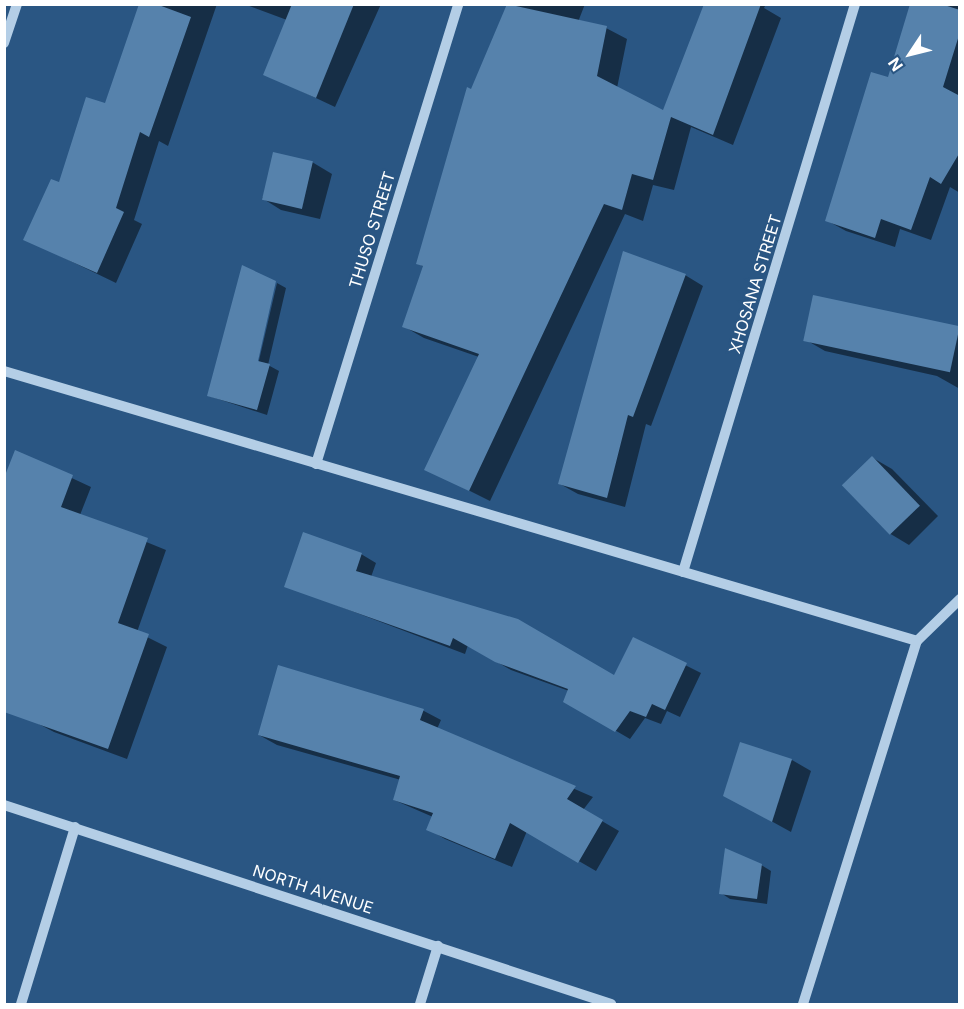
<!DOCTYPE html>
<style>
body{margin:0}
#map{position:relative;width:964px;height:1009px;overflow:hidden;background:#2a5683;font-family:Inter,sans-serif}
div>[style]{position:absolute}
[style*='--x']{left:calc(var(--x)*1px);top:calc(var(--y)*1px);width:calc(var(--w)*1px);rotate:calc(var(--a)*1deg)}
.shadow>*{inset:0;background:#0007}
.building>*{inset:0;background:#5682ac;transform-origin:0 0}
.minor>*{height:10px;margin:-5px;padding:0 5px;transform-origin:5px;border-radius:5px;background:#b4cee6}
span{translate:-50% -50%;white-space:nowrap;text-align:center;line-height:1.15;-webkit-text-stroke:4.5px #2a5683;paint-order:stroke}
.street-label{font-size:16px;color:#fff}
.frame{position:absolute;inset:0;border:6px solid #fff;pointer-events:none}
.north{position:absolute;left:880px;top:24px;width:60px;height:60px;-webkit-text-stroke:4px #2a5683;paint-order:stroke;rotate:235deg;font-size:16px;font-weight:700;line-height:24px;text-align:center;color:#fff}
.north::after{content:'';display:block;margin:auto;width:21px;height:27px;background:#fff;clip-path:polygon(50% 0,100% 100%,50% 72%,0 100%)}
</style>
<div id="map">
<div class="shadow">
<div style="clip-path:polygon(141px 4px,217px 4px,168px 146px,159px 141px,134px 220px,142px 224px,116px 283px,25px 239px,106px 105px)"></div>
<div style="clip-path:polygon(244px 4px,381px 4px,335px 107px,265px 74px,287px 20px)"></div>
<div style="clip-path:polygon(509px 4px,585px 4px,578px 22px,606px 28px,627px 39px,617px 88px,663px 112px,706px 4px,766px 4px,764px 8px,781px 18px,733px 145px,691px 127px,674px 190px,653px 185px,643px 221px,625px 214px,490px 501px,426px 469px,479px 357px,424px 338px,403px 326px,424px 267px,418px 263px,472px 90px)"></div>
<div style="clip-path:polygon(912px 4px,960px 4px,960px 193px,950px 187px,931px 240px,900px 229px,895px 247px,846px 231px,826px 220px,889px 79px)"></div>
<div style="clip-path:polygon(312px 162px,332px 174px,320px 219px,281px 210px,262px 198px)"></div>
<div style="clip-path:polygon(685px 275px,703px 286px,651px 426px,646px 424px,625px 507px,578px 494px,560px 484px)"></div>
<div style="clip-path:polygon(277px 283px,286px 288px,268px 365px,279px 371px,267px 415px,209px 396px,257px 369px)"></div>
<div style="clip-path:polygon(960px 328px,960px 389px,937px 376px,825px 351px,806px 340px)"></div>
<div style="clip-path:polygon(16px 452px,91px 487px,80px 515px,166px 550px,137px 632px,167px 647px,127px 759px,54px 732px,35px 722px)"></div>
<div style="clip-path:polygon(873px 458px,892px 469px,938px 516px,909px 545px,889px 533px,844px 485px)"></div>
<div style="clip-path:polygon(361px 554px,376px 563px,371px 577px,615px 677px,633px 639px,701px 673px,680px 717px,667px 711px,661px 724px,645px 718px,630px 739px,565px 701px,569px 691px,511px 670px,468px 645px,465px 654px,286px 586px)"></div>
<div style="clip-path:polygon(279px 666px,424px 711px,441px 720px,437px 729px,593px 797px,583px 810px,619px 831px,596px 871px,527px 831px,512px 867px,445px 839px,428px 829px,433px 817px,394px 800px,401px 780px,277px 745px,259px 735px)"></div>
<div style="clip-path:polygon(792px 760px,811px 771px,791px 832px,744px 806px)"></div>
<div style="clip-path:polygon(761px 865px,771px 871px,767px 904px,730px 899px,721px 893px)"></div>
</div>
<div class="building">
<div style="clip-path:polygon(139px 4px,156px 4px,191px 17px,149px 137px,140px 132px,116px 208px,124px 212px,97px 273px,23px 240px,51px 179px,59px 182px,86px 97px,105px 103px)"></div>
<div style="clip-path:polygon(292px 4px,354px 4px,316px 98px,263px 75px)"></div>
<div style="clip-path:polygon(507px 4px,607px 26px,597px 76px,663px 110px,704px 4px,761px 4px,713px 135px,671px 117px,653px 180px,632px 174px,622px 210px,604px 204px,469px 491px,424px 470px,479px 354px,402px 327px,423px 266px,416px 264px,467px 87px,471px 89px)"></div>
<div style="clip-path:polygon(910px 4px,941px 4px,960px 10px,960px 32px,943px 87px,960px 96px,960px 152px,941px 184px,930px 177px,911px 230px,881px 219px,875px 238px,825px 221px,871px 72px,888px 77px)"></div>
<div style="left:273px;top:152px;width:41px;height:49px;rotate:13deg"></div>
<div style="clip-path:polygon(623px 251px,686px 274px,633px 417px,628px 415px,607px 498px,558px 484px)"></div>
<div style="clip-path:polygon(242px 265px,276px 281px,258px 361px,270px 364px,257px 410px,207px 396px)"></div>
<div style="left:813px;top:295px;width:150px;height:47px;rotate:12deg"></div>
<div style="clip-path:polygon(15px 450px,73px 475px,61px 507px,148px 538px,118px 623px,149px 634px,108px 749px,4px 712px,4px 478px)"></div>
<div style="left:872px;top:456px;width:69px;height:42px;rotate:46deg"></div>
<div style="clip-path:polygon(303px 532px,362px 553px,356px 571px,518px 619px,614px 675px,633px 637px,687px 663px,665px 710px,652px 704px,646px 717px,630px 711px,615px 732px,563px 702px,568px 689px,495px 662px,453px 638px,450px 646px,284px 587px)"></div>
<div style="clip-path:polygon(278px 665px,424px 709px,420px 720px,576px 786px,567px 799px,603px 820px,578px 863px,510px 823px,495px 859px,426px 830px,433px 813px,393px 800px,400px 776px,258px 735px)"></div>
<div style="clip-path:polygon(740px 742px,792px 759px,772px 822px,723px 796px)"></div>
<div style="clip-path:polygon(725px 848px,762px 864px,757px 899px,719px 894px)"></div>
</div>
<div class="minor">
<div style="--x:4;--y:43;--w:41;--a:-71.6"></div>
<div style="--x:4;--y:371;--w:952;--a:16.47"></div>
<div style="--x:917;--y:641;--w:60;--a:-44.3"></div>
<div style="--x:316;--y:464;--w:481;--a:-72.8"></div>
<div style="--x:683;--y:572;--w:593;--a:-73.15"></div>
<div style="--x:4;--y:805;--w:639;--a:18.15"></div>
<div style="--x:21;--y:1004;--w:185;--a:-73"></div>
<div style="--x:420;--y:1004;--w:61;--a:-72.8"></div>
<div style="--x:803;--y:1004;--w:380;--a:-72.6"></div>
</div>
<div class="street-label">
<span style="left:372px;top:230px;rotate:-73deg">THUSO STREET</span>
<span style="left:755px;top:284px;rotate:-73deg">XHOSANA STREET</span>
<span style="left:313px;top:889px;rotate:18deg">NORTH AVENUE</span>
</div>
<div class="frame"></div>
<div class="north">N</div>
</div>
